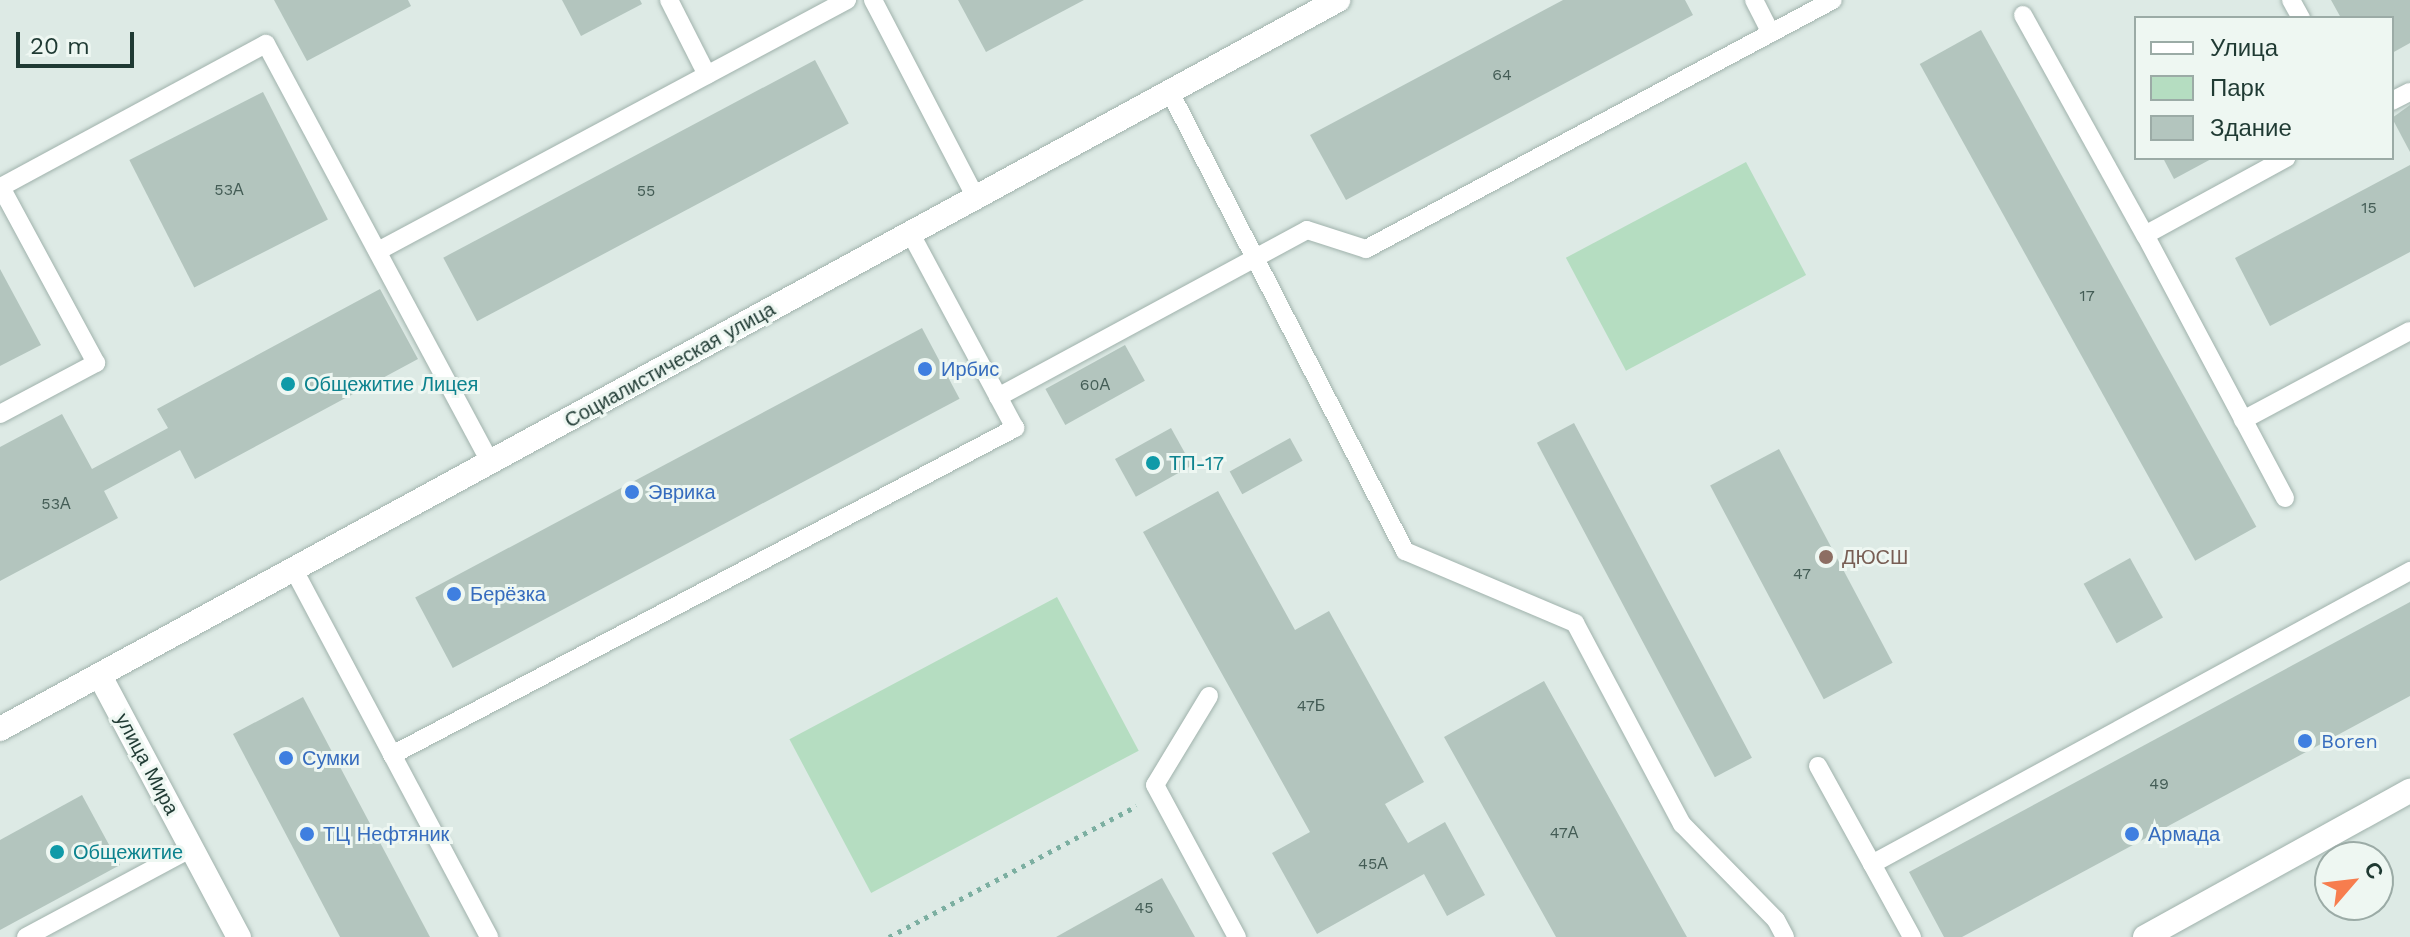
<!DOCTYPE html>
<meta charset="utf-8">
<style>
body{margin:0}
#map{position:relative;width:2410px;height:937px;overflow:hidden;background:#ddeae5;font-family:"Work Sans",sans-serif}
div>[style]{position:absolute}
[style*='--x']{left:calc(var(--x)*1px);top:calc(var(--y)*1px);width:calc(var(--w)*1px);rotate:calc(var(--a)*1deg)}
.green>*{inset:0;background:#b5ddc1;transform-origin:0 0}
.building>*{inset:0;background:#b3c5be;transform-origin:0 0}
.path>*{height:5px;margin-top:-2.5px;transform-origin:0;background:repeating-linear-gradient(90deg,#7cafa1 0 4px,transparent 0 10px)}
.roads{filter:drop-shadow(0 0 2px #a0b2ac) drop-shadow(0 0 2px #a0b2ac)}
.service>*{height:18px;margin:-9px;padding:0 9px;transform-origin:9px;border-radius:9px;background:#fff}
.tertiary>*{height:24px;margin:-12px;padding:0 12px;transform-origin:12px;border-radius:12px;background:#fff}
.secondary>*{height:24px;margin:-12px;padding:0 12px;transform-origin:12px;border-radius:12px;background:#fff}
.dots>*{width:22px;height:22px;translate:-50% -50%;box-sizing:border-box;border:4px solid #eef7f2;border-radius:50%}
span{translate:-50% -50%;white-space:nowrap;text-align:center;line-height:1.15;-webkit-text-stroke:6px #eef7f2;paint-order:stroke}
.number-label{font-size:16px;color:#445d56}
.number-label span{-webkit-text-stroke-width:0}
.street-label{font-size:20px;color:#1f3a33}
.shop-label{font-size:20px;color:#366cbe}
.left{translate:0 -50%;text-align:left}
.culture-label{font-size:20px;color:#0d838f}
.education-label{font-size:20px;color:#785e54}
.legend{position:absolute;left:2134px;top:16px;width:260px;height:144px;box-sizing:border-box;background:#eef7f2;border:2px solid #9baba6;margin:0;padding:10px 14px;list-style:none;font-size:24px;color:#1f3a33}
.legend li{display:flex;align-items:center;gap:16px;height:40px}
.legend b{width:40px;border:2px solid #9baba6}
.north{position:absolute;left:2314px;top:841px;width:80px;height:80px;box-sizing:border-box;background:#eef7f2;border:2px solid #9baba6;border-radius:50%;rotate:62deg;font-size:22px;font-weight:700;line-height:32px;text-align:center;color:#1f3a33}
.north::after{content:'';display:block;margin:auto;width:28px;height:36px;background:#f77d4e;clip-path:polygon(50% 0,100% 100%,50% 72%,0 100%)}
.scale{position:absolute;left:16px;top:32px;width:118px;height:36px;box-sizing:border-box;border:4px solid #1f3a33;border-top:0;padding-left:10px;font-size:24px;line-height:28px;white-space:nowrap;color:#1f3a33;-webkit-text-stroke:6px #eef7f2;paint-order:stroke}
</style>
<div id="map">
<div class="green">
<div style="left:1746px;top:162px;width:128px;height:204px;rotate:62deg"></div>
<div style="left:1057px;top:597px;width:174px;height:303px;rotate:62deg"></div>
</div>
<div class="building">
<div style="clip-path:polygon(274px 0,408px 0,411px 6px,307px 61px)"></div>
<div style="clip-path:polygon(562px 0,640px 0,642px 4px,581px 36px)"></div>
<div style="clip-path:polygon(958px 0,1084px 0,986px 52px)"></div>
<div style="clip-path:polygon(1563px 0,1685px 0,1693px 15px,1346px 200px,1310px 135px)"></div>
<div style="clip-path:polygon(2331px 0,2410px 0,2410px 43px,2392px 53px,2392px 18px,2341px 18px)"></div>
<div style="left:1981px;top:30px;width:568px;height:70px;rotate:61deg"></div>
<div style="left:815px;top:60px;width:72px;height:421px;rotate:62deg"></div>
<div style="left:263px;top:92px;width:143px;height:150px;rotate:63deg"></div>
<div style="clip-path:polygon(2410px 105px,2410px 152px,2392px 118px)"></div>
<div style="clip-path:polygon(2163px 158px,2213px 158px,2174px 179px)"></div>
<div style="clip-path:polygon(2410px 165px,2410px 252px,2270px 326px,2235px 258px)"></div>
<div style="clip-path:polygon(0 269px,41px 345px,0 366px)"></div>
<div style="clip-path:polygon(380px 289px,418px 359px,195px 479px,180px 450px,104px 491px,118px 518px,0 581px,0 447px,62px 414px,92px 469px,168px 428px,157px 409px)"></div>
<div style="left:922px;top:328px;width:80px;height:574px;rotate:62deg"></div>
<div style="left:1125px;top:345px;width:41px;height:91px;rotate:61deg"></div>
<div style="left:1574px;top:423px;width:379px;height:42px;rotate:62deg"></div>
<div style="left:1171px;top:428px;width:43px;height:64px;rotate:61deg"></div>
<div style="left:1290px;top:438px;width:26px;height:69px;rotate:61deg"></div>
<div style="left:1779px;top:449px;width:242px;height:78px;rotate:62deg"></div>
<div style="clip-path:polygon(1218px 491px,1295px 630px,1329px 611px,1424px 782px,1385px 804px,1408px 843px,1445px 822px,1485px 895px,1447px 916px,1424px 874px,1317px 934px,1272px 853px,1310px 832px,1143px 532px)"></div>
<div style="left:2130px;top:558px;width:68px;height:53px;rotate:61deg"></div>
<div style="clip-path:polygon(2410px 602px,2410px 696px,1962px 937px,1944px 937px,1909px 872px)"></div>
<div style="clip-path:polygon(1544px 681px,1683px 930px,1687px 937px,1556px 937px,1444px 737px)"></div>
<div style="clip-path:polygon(303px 697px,430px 937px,340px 937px,233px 734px)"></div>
<div style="clip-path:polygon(82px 795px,120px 865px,0 930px,0 840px)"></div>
<div style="clip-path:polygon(1162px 878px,1195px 937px,1056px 937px)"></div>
</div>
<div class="path">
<div style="--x:889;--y:937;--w:280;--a:-27.9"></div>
</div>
<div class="roads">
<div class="service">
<div style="--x:669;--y:0;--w:84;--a:63.1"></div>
<div style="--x:873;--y:0;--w:223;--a:62.5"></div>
<div style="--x:1754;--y:0;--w:37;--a:63"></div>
<div style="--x:2291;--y:0;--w:21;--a:61"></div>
<div style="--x:2023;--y:15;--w:252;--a:61"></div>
<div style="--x:1170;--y:92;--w:516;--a:62.89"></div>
<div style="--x:1405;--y:551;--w:185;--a:23"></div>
<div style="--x:1575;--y:623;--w:228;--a:62"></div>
<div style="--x:1682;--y:824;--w:134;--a:45.6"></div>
<div style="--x:1776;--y:920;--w:19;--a:62"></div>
<div style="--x:2392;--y:101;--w:20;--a:-27"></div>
<div style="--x:378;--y:251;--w:532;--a:-28.15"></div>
<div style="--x:998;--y:397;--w:351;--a:-28.4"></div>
<div style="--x:1307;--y:230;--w:62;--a:17.9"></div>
<div style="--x:1366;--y:249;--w:529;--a:-28.07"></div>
<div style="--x:0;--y:414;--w:109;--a:-28"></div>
<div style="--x:96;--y:363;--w:200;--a:-118.4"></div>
<div style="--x:1;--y:187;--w:301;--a:-28.4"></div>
<div style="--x:266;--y:44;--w:476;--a:61.8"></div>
<div style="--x:2243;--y:420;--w:189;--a:-28.1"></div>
<div style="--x:2285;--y:498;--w:298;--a:-118"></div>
<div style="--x:2145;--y:235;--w:161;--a:-28.6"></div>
<div style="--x:294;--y:570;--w:416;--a:62"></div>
<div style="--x:1209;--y:696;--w:104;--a:121.2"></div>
<div style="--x:1155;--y:785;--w:173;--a:61.7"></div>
<div style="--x:392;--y:755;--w:704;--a:-27.69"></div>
<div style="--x:1015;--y:428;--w:220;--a:-118.2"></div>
<div style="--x:1818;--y:766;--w:112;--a:61.1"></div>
<div style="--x:26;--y:937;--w:188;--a:-28.2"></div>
<div style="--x:1912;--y:937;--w:83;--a:-118.7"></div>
<div style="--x:1872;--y:864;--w:613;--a:-28.57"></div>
</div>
<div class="tertiary">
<div style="--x:100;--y:676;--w:296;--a:62"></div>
</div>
<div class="secondary">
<div style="--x:0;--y:729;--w:1524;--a:-28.58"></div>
<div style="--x:2145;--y:937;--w:303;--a:-28.9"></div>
</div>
</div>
<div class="dots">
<div style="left:925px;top:369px;background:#3f7fe0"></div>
<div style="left:288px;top:384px;background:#0f9aa8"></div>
<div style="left:1153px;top:463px;background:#0f9aa8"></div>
<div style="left:632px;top:492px;background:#3f7fe0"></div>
<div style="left:1826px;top:557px;background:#8d6e63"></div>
<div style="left:454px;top:594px;background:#3f7fe0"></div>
<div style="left:2305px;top:741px;background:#3f7fe0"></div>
<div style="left:286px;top:758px;background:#3f7fe0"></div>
<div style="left:307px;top:834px;background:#3f7fe0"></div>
<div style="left:2132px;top:834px;background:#3f7fe0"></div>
<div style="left:57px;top:852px;background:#0f9aa8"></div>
</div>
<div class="number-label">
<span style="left:1502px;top:75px">64</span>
<span style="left:229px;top:190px">53А</span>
<span style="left:646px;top:191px">55</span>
<span style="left:2369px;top:208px">15</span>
<span style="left:2087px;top:296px">17</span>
<span style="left:1095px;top:385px">60А</span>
<span style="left:56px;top:504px">53А</span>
<span style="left:1802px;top:574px">47</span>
<span style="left:1311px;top:706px">47Б</span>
<span style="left:2159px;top:784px">49</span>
<span style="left:1564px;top:833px">47А</span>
<span style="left:1373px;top:864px">45А</span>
<span style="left:1144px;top:908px">45</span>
</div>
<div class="street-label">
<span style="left:670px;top:365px;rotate:-29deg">Социалистическая улица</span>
<span style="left:147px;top:764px;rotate:62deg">улица Мира</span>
</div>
<div class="shop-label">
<span class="left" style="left:941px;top:369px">Ирбис</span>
<span class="left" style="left:648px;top:492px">Эврика</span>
<span class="left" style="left:470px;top:594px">Берёзка</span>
<span class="left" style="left:2321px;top:741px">Boren</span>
<span class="left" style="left:302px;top:758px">Сумки</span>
<span class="left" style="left:323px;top:834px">ТЦ Нефтяник</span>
<span class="left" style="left:2148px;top:834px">Армада</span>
</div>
<div class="culture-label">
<span class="left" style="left:304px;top:384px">Общежитие Лицея</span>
<span class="left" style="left:1169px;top:463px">ТП-17</span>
<span class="left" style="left:73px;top:852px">Общежитие</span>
</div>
<div class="education-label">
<span class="left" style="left:1842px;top:557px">ДЮСШ</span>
</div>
<ul class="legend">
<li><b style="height:10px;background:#fff"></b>Улица</li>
<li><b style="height:22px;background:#b5ddc1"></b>Парк</li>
<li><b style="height:22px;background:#b3c5be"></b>Здание</li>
</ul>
<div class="north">С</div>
<div class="scale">20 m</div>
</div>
